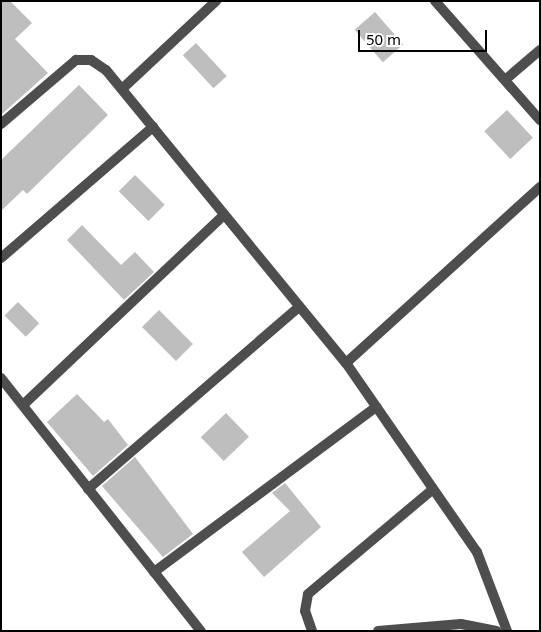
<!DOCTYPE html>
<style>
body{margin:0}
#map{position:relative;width:541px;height:632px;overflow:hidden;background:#fff;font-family:"Noto Sans",sans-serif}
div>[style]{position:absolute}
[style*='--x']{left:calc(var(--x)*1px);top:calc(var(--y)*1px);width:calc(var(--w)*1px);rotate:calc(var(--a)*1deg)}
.building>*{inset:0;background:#bebebe;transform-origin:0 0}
.minor>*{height:10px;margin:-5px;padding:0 5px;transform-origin:5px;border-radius:5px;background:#4e4e4e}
span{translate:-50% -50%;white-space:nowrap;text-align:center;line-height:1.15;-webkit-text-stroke:4.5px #fff;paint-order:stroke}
.frame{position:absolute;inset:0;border:2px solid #000;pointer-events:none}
.scale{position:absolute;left:358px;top:30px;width:129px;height:22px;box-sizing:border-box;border:2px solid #000;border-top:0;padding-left:6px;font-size:15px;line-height:18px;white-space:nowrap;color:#000;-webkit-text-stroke:4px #fff;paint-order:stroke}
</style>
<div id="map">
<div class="building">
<div style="clip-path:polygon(1px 1px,10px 1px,32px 23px,15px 39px,48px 73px,1px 115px)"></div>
<div style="left:375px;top:12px;width:43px;height:27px;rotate:49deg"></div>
<div style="left:196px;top:43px;width:45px;height:18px;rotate:47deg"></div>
<div style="clip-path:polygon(79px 85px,108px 115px,27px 194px,23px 190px,1px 211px,1px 160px)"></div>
<div style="left:507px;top:110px;width:38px;height:31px;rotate:47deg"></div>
<div style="left:135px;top:175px;width:42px;height:23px;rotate:45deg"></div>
<div style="clip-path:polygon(82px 225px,121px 265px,135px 252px,154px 272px,124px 300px,67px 240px)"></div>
<div style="left:18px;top:302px;width:30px;height:19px;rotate:45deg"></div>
<div style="left:159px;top:310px;width:48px;height:24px;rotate:45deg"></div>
<div style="clip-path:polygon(77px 394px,104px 422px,108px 419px,128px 445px,93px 476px,47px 422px)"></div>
<div style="left:226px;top:413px;width:33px;height:35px;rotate:46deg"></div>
<div style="clip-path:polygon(135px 457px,193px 534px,163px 557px,102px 486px)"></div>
<div style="clip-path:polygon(285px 483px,321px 527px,264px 577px,242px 552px,290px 511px,272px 493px)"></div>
</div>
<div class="minor">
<div style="--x:435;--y:1;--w:159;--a:48.6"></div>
<div style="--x:505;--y:80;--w:46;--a:-40.6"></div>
<div style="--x:122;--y:89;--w:129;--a:-43.1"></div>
<div style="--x:1;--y:124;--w:99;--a:-40.5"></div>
<div style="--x:76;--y:60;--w:15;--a:0"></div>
<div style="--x:91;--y:60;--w:18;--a:34"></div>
<div style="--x:106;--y:70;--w:379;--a:50.7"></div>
<div style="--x:346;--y:363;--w:230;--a:55.3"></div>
<div style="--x:477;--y:552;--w:85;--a:69.2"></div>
<div style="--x:1;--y:258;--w:201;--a:-40.8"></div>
<div style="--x:346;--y:363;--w:262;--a:-42.2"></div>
<div style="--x:1;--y:378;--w:323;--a:51.7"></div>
<div style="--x:23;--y:405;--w:277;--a:-43.4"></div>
<div style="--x:88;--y:489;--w:279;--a:-40.8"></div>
<div style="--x:154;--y:572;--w:277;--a:-36.6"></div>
<div style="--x:312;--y:631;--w:21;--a:-109"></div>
<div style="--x:305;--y:611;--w:17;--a:-80"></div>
<div style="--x:308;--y:594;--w:163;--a:-40"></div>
<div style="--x:378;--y:631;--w:83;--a:-4.8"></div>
<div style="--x:461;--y:624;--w:36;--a:11"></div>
</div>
<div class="frame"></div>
<div class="scale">50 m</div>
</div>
